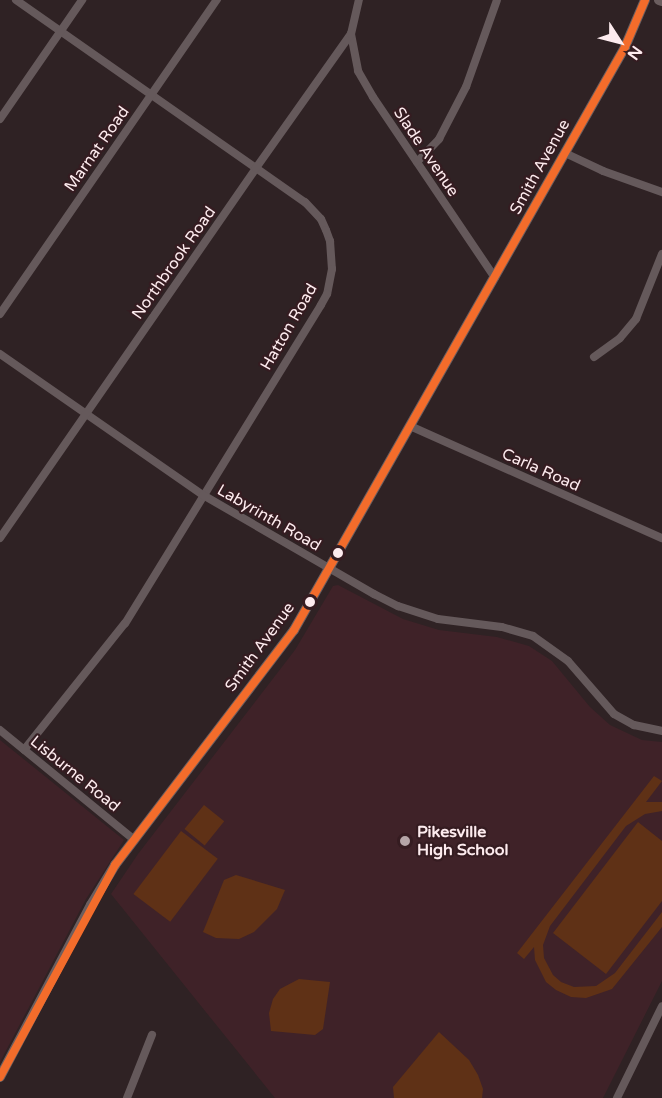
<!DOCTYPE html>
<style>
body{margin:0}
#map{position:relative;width:662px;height:1098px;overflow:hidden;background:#2f2224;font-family:"Varela Round",sans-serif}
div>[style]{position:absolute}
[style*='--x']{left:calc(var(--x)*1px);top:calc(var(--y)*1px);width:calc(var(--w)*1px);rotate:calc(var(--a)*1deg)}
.built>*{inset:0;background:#3f2228}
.green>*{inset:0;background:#5f3116;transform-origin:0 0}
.street>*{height:8px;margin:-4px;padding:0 4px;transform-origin:4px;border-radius:4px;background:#65595b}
.secondary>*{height:10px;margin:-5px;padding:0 5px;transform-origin:5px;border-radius:5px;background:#6b5e5f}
.bus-1>*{height:8px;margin:-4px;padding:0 4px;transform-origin:4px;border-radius:4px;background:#f36c2b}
.dots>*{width:16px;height:16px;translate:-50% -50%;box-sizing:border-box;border:3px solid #351c21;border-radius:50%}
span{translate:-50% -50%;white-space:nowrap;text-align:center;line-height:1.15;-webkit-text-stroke:4.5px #351c21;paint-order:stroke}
.street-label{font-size:16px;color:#fdebee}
.poi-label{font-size:16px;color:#fdebee;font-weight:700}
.left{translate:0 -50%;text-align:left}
.north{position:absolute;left:590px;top:12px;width:60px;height:60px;-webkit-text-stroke:4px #351c21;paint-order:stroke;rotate:126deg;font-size:16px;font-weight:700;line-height:24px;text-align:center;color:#fdebee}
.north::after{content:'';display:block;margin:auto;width:21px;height:27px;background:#fdebee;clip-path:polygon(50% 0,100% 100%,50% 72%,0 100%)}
</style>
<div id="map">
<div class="built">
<div style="clip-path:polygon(338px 585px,403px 619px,439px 630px,497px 637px,529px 646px,552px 661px,590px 707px,610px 725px,642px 740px,662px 742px,662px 981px,603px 1098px,275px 1098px,111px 894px,138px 854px,295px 650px,333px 586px)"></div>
<div style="clip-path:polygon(0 740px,124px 840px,86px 899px,0 1062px)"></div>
</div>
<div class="green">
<div style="clip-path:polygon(654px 776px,662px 781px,646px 802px,662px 802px,662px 811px,645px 814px,626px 826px,550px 926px,543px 945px,544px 958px,553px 975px,561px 982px,574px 987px,596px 986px,615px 973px,662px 912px,662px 927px,612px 989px,586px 998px,571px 997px,556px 990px,546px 982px,535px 960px,534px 947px,524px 959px,517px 953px)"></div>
<div style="left:204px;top:805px;width:26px;height:31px;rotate:39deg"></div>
<div style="clip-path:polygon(638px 822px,662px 841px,662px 901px,606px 974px,553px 933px)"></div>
<div style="left:181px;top:831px;width:46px;height:79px;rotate:37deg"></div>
<div style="clip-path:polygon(236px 875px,285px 890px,277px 909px,254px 932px,239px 939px,216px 938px,203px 932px,224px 880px)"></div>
<div style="clip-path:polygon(299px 979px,330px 982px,323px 1029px,315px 1035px,271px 1031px,269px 1013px,273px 999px,280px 989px)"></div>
<div style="clip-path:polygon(439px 1032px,469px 1060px,478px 1075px,483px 1089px,482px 1098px,394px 1098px,393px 1087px)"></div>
</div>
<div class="street">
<div style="--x:16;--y:0;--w:353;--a:35"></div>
<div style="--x:305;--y:202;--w:23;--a:47"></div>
<div style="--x:321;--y:219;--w:12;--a:66"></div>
<div style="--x:326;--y:230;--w:12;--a:70"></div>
<div style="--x:330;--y:241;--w:28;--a:86"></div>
<div style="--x:332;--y:269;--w:25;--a:101"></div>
<div style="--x:327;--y:294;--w:13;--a:119"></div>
<div style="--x:321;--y:305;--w:374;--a:121.6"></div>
<div style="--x:125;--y:623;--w:162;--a:128.5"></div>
<div style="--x:351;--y:34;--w:38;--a:79"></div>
<div style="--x:358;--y:71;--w:30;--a:60"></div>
<div style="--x:373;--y:97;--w:218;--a:56"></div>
<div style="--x:0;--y:119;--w:145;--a:-55.4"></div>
<div style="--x:565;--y:153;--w:42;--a:25.3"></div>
<div style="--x:603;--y:171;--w:63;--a:19.6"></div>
<div style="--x:417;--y:162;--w:32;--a:-46"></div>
<div style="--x:439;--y:139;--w:59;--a:-62.6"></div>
<div style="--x:466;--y:87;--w:92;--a:-70.4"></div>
<div style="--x:0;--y:314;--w:382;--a:-55.4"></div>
<div style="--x:0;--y:354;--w:247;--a:34.8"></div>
<div style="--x:203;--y:495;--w:198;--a:30.1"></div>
<div style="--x:374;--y:594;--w:27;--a:27"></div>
<div style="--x:398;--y:606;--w:42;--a:18"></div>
<div style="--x:438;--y:619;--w:64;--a:7.1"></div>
<div style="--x:502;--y:627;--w:32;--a:16"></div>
<div style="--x:533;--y:636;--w:43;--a:35.5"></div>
<div style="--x:568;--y:661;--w:70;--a:49"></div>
<div style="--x:614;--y:714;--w:23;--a:29"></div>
<div style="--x:634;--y:725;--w:29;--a:12"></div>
<div style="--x:594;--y:357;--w:32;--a:-36"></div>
<div style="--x:620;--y:338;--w:25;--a:-50"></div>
<div style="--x:636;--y:319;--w:70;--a:-68.2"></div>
<div style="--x:410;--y:426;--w:276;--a:24"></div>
<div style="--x:0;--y:538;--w:450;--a:-55.3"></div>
<div style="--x:256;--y:168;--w:164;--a:-54.7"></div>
<div style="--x:351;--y:34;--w:35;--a:-77"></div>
<div style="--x:0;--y:730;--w:172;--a:39.3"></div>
<div style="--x:127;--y:1098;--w:68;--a:-68.4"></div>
<div style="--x:617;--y:1098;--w:102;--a:-63.9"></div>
</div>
<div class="secondary">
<div style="--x:659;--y:0;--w:3;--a:18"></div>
<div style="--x:0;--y:1077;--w:195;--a:-62.1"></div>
<div style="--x:91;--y:905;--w:47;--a:-59"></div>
<div style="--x:115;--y:865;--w:295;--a:-52.7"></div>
<div style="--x:294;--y:630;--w:670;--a:-60.41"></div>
<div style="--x:625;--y:47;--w:51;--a:-66.9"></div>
</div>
<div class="bus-1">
<div style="--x:0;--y:1077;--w:241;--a:-61.5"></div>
<div style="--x:115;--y:865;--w:295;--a:-52.7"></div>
<div style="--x:294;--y:630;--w:670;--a:-60.41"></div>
<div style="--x:625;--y:47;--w:51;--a:-66.9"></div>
</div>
<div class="dots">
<div style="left:338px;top:553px;background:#fdebee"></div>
<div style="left:310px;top:602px;background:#fdebee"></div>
<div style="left:405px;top:841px;background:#b5a5a7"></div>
</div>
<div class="street-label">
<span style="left:97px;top:149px;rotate:-55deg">Marnat Road</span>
<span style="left:426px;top:152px;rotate:56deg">Slade Avenue</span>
<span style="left:540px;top:167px;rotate:-61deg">Smith Avenue</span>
<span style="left:174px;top:263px;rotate:-55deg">Northbrook Road</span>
<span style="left:289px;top:327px;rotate:-60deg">Hatton Road</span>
<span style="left:541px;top:470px;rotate:24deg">Carla Road</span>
<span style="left:269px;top:518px;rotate:30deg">Labyrinth Road</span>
<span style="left:260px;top:647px;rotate:-54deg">Smith Avenue</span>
<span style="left:75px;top:774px;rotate:39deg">Lisburne Road</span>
</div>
<div class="poi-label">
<span class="left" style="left:417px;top:841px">Pikesville<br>High School</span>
</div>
<div class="north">N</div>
</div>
